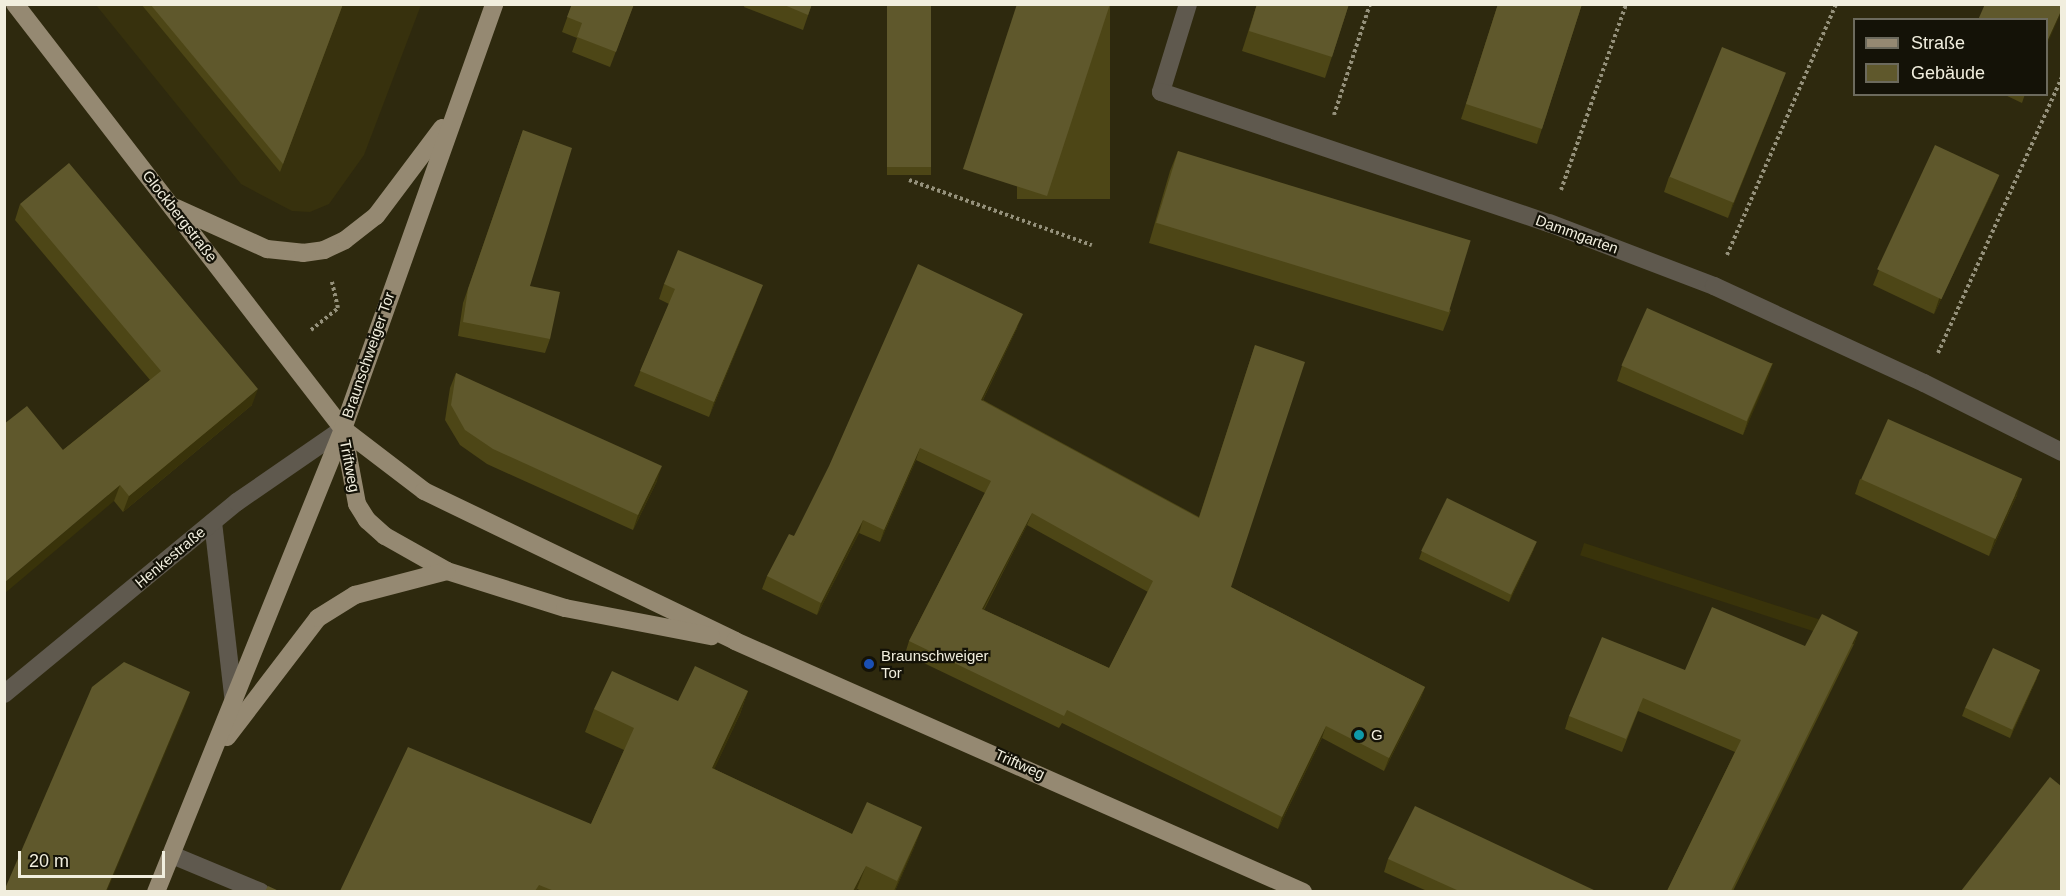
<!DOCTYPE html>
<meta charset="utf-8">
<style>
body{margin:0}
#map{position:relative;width:2066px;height:896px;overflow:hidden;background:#2e290e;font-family:Arial,sans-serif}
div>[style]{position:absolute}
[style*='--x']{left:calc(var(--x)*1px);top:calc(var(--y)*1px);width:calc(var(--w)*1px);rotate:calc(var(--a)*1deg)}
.built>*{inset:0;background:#37310d}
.path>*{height:4px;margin-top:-2px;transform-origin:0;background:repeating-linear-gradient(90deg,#95917b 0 3px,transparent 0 6px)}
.minor>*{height:18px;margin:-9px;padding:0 9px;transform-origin:9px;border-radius:9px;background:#5f594e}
.major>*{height:18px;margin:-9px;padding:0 9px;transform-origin:9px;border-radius:9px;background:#958972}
.wall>*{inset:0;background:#4d4616;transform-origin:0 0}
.shaded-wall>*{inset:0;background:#39330a;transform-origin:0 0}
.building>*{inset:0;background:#5f582c;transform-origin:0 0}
.dots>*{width:16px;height:16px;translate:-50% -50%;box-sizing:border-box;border:3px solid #141207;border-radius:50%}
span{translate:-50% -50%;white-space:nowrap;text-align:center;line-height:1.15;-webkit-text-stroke:4.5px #141207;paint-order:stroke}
.street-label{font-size:15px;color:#f1eede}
.poi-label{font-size:15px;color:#f1eede}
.left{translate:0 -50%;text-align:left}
.frame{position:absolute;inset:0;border:6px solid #f1eede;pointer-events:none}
.legend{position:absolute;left:1853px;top:18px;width:195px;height:78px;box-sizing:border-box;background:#141207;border:2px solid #6c6a5d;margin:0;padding:8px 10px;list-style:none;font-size:18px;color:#f1eede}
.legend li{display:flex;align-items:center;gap:12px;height:30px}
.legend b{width:30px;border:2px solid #6c6a5d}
.scale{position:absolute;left:18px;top:851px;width:147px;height:27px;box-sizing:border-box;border:3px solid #f1eede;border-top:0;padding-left:8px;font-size:18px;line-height:21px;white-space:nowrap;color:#f1eede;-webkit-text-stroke:4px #141207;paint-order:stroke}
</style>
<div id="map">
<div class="built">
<div style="clip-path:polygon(96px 5px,421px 5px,364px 155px,329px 204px,310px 212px,292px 211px,241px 184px)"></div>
</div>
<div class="path">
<div style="--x:1334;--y:115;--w:117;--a:-72"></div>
<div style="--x:909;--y:180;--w:194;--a:19.6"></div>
<div style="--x:1561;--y:190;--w:197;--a:-70.7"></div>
<div style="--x:1727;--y:255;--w:274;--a:-66.5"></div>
<div style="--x:311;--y:330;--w:35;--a:-39"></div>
<div style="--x:338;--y:308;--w:27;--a:-103"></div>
<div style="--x:1938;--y:353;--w:303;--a:-65.8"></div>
</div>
<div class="minor">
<div style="--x:1188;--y:4;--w:92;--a:107.1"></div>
<div style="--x:1161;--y:92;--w:410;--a:18.7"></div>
<div style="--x:1549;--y:223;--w:177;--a:20.9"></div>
<div style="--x:1714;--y:286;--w:231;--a:24.8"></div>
<div style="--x:1924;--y:383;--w:154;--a:26.6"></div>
<div style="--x:213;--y:522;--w:182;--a:83.4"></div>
<div style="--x:4;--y:694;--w:302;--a:-39.5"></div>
<div style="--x:237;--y:502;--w:129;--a:-34.6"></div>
<div style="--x:172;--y:855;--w:96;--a:22.6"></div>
</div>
<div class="major">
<div style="--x:15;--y:4;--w:537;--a:52.34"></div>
<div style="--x:343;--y:429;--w:102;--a:37.4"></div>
<div style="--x:424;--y:491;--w:345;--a:25.7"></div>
<div style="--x:735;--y:641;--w:621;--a:23.84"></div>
<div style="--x:176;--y:208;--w:100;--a:24.3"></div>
<div style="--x:267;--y:249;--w:36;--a:6"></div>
<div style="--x:303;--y:253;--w:21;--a:-8"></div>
<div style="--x:324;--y:250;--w:23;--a:-25"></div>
<div style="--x:345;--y:240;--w:39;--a:-38"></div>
<div style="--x:376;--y:216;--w:110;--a:-53.1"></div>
<div style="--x:343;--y:429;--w:76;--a:79.4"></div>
<div style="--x:357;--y:504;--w:19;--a:58"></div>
<div style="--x:367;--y:520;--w:24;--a:42"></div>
<div style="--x:385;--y:536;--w:71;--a:29.4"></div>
<div style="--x:447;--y:571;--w:124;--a:17.4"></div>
<div style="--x:565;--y:608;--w:149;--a:10.9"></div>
<div style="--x:227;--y:737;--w:150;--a:-52.6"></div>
<div style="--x:318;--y:618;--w:44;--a:-31.9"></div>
<div style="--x:355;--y:595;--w:95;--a:-14.6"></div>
<div style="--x:156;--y:892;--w:499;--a:-68"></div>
<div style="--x:343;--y:429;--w:451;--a:-70.4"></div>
</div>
<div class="wall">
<div style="clip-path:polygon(141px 4px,343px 4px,280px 172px)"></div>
<div style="clip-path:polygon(572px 4px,634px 4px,610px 67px,572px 52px,577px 38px,562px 32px)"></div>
<div style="clip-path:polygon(745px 4px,812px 4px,803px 30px,744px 7px)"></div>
<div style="left:887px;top:4px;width:44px;height:171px"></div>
<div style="left:1017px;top:4px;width:93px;height:195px"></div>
<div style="clip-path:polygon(1257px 4px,1349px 4px,1325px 78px,1242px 51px)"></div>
<div style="clip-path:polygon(1498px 4px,1582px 4px,1537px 144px,1461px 119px)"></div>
<div style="clip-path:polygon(1780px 88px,1728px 218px,1664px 192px,1669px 177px)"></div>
<div style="clip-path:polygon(2003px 94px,2025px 94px,2022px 103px)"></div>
<div style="clip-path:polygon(523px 130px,530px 286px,550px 339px,545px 353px,458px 336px,463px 303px)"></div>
<div style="clip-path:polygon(1178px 151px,1451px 310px,1443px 331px,1149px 243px,1170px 171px)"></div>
<div style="clip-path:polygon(1999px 175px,1993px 190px,1934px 314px,1873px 285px,1879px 270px)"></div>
<div style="clip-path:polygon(20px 204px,252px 405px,123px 512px,114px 501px,63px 450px,150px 380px,15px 220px)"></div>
<div style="clip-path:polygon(664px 284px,757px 300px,709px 417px,634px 386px,669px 304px,659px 299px)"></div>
<div style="clip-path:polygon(evenodd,1018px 326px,983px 400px,1199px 517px,1255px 345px,1231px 587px,1425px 687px,1420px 700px,1384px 771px,1322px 738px,1278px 829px,1062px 723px,1059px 728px,905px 654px,909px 641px,985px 493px,916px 460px,880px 542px,859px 533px,817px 615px,762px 589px,767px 576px,794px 536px,1018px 326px,1027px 525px,1148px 592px,1109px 668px,984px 610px,1027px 525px)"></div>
<div style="clip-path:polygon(1773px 363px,1743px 435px,1617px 381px,1622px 366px)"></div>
<div style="clip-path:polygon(456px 373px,657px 481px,633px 530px,487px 464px,460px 445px,445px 420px,450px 388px)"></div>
<div style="clip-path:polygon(1860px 479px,2017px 495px,1989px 556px,1855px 494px)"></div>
<div style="clip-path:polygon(1534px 549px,1509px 602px,1419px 559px,1422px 551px)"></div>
<div style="clip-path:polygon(1858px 632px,1854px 644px,1733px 891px,1667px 891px,1735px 752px,1638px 711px,1622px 752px,1565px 729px,1569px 716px,1685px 670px,1805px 646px)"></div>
<div style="clip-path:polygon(2037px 678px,2010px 738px,1962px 716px,1965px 708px)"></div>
<div style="clip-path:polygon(748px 691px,740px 714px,714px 769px,852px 834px,922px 827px,913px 850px,895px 891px,862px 891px,857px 889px,856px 891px,340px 891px,591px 824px,624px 750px,585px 732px,594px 709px,678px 701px)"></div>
<div style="clip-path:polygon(1388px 859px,1596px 891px,1427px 891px,1384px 872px)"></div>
</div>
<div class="shaded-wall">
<div style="clip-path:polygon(2061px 11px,2061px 13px,2046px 47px,2046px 44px)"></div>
<div style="clip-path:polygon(1786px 73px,1728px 218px,1733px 203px)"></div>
<div style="clip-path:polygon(1999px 175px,1993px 190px,1934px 314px,1939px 299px)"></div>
<div style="clip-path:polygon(763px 285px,757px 300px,709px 417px,714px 402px)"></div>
<div style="clip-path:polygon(1023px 314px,1018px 326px,977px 412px,981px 400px)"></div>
<div style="clip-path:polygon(1773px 363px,1768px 378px,1743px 435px,1748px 420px)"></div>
<div style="clip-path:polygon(258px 389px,252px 405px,123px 512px,129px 496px)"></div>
<div style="clip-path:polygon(920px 448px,916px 460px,880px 542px,884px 530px)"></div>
<div style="clip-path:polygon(662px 466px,657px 481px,633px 530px,638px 515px)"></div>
<div style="clip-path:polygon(2022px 480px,2017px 495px,1989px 556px,1994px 541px)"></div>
<div style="clip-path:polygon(120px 485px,114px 501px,4px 594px,4px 583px)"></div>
<div style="clip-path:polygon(1032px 513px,1027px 525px,977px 622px,982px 609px)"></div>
<div style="clip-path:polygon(863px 520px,859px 533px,817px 615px,821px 603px)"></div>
<div style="clip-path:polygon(1537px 541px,1534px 549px,1509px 602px,1512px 594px)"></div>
<div style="left:1858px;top:632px;width:13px;height:288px;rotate:108deg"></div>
<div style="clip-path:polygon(2040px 670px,2037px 678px,2010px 738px,2013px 730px)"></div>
<div style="clip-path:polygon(1425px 687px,1420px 700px,1384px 771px,1389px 758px)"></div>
<div style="clip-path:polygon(748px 691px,740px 714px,704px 791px,712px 768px)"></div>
<div style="clip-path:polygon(190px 692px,184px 709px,107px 891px,106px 891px)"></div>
<div style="clip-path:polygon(1326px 726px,1322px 738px,1278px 829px,1282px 817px)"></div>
<div style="clip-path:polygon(922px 827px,913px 850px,895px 891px,894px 891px)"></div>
<div style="clip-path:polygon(866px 866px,856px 891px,853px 891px)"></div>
</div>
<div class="building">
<div style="clip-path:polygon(150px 4px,343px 4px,283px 164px)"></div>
<div style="clip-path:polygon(572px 4px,634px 4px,616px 52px,577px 37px,582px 23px,567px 17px)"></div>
<div style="clip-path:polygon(782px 4px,812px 4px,808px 15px)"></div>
<div style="left:887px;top:4px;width:44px;height:163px"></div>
<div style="clip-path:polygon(1017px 4px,1110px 4px,1047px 196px,963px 169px)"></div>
<div style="clip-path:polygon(1257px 4px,1349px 4px,1332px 57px,1249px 31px)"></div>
<div style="clip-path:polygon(1498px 4px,1582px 4px,1542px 129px,1466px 104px)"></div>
<div style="clip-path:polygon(1985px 4px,2061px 4px,2061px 11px,2046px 44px,2046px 20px,1978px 20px)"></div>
<div style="left:1722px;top:47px;width:69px;height:140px;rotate:22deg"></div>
<div style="clip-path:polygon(523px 130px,572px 148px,530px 286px,560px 292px,550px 339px,463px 322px,468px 289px)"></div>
<div style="left:1935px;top:145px;width:71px;height:137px;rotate:25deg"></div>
<div style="left:1178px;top:151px;width:306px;height:75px;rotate:17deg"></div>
<div style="clip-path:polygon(69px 163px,258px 389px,129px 496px,120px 485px,4px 583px,4px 424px,27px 406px,63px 450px,161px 371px,20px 204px)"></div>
<div style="clip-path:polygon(678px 250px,763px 285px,714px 402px,640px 371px,675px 289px,664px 284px)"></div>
<div style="clip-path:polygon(evenodd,918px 264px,1023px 314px,981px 400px,1199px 518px,1255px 345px,1305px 362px,1231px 587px,1425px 687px,1389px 758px,1326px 726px,1282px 817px,1067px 710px,1064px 716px,909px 641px,991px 481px,920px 448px,884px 530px,863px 520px,821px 603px,767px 576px,789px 534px,794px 536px,829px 466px,918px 264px,1032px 513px,1153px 581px,1109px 668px,982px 609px,1032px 513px)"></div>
<div style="left:1647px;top:308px;width:137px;height:63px;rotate:24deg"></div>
<div style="clip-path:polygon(456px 373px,662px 466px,638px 515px,493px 449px,465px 430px,451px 405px)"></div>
<div style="left:1888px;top:419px;width:147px;height:66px;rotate:24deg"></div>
<div style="left:1447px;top:498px;width:100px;height:59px;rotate:26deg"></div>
<div style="clip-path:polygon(1712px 607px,1805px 646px,1822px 614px,1858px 632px,1731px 891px,1667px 891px,1741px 740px,1643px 698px,1626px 739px,1569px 716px,1602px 637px,1685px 670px)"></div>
<div style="left:1993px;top:648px;width:52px;height:66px;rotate:25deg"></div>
<div style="clip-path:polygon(124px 662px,190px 692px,106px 891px,4px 891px,92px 687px)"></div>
<div style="clip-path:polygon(695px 666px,748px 691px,712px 768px,852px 834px,867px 802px,922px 827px,897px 881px,866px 866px,853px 891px,554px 891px,539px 885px,535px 891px,340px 891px,408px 747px,591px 824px,634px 728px,594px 709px,612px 671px,678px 701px)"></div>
<div style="clip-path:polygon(2050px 777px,2061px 786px,2061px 891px,1961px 891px)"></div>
<div style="clip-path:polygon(1415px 806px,1596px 891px,1459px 891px,1388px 859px)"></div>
<div style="clip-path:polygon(268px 886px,279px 891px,265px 891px)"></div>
</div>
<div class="dots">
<div style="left:869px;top:664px;background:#1a4fb4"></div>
<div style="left:1359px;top:735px;background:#0f9aa8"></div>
</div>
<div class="street-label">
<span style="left:180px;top:216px;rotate:52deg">Glockbergstraße</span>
<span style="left:1577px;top:234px;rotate:20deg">Dammgarten</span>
<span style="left:368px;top:355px;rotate:-71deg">Braunschweiger Tor</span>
<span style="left:350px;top:466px;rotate:79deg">Triftweg</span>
<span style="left:170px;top:557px;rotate:-40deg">Henkestraße</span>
<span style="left:1020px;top:764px;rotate:24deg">Triftweg</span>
</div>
<div class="poi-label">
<span class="left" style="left:881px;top:664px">Braunschweiger<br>Tor</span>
<span class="left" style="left:1371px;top:735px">G</span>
</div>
<div class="frame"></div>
<ul class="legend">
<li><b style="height:8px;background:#958972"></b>Straße</li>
<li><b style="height:16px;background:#5f582c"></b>Gebäude</li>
</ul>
<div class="scale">20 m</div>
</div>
